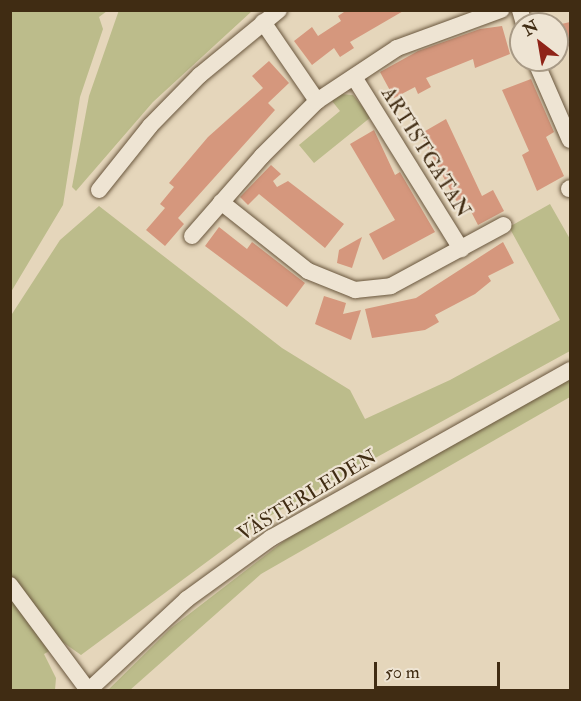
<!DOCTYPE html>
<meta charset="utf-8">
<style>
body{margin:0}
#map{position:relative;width:581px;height:701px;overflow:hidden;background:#e5d6bb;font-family:"IM FELL Double Pica",serif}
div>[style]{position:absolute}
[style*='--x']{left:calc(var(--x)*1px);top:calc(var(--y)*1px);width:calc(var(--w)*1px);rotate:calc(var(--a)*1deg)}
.green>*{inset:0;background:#bcbc8b}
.building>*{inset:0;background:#d5977d}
.roads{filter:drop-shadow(0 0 2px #69563d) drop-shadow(0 0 2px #69563d)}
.minor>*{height:16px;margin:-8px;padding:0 8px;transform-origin:8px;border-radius:8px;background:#eee4d3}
span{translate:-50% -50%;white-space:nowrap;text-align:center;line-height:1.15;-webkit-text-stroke:4.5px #eee4d3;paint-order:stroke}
.street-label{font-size:20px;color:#402c13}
.frame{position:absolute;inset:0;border:12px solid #402c13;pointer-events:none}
.north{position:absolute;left:509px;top:12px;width:60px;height:60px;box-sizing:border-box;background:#eee4d3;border:2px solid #a89a86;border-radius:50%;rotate:329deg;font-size:16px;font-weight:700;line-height:24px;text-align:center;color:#402c13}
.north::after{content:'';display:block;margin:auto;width:21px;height:27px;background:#8f2418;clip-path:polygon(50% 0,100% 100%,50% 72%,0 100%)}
.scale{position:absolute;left:374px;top:662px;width:126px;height:27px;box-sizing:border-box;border:3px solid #402c13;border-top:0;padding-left:8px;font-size:18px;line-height:21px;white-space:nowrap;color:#402c13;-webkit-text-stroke:4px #eee4d3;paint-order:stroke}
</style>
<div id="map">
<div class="green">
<div style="clip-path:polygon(11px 10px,107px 11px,99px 17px,103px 29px,80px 97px,63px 205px,11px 292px)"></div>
<div style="clip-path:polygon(119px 10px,252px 11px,153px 102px,76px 191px,72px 187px,89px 96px)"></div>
<div style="clip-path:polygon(340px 94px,353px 95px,371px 117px,314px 163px,299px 145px,340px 111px,332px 101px)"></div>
<div style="clip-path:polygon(550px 204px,570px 239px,570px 351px,266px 518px,81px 655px,64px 643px,44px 654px,56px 678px,55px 690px,11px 690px,10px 317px,60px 240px,99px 206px,282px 348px,350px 390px,365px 419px,450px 380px,560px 320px,509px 227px)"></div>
<div style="clip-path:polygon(570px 379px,570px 397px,261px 574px,130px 690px,108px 690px,171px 628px,297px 531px)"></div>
</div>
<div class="building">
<div style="clip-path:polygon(347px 10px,405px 10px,350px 42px,354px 48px,340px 57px,334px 48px,312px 65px,294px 41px,312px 27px,318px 36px,341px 21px,338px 16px)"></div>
<div style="clip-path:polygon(570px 22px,570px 46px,557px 49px,557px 25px)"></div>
<div style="clip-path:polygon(502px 26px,510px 54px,475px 68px,473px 59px,426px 78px,431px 87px,418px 94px,415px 87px,394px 98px,380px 72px,418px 51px,480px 29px)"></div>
<div style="clip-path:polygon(269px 61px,289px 83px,268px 103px,275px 110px,178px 218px,184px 224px,165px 246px,146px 230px,165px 208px,160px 204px,174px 187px,169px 183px,208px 137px,263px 88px,252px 76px)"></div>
<div style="clip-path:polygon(531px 79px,554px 132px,546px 137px,564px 176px,537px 191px,522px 155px,529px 151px,502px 90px)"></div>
<div style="clip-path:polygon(446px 119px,482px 196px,493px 190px,504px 211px,478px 225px,465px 200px,458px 204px,420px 134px)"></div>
<div style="clip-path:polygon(374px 130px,395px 175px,400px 172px,435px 232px,383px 260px,369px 234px,395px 220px,350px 144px)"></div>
<div style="clip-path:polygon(271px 165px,281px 174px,273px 181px,277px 187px,288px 181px,344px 224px,325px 248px,259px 194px,248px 205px,240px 197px)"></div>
<div style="clip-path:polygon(219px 227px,247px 249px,252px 242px,305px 283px,287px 307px,205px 246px)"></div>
<div style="clip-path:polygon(362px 237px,352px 268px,337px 263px,339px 250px)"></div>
<div style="clip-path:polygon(503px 242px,514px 263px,488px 276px,491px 281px,475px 294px,435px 315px,439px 322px,425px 330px,372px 338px,365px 309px,416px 298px)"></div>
<div style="clip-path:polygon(324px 296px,346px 303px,343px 314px,361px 310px,351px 340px,315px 324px)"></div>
</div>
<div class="roads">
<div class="minor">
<div style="--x:520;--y:10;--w:15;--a:74"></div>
<div style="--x:263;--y:22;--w:96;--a:55.6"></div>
<div style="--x:535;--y:60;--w:87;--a:66.4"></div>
<div style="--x:354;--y:77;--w:203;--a:58.1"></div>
<div style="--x:569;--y:189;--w:1;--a:-45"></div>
<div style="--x:99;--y:190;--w:82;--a:-51.4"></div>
<div style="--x:150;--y:126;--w:71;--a:-45.6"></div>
<div style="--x:200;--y:75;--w:102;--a:-39.4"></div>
<div style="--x:221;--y:202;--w:111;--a:38.4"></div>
<div style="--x:308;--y:271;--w:51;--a:22"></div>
<div style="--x:355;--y:290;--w:36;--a:-6"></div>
<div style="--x:391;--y:286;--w:128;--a:-28.4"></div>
<div style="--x:192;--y:236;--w:106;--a:-48.8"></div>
<div style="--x:262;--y:156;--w:78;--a:-45"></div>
<div style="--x:317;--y:101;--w:96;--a:-33.5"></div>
<div style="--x:397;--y:48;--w:111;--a:-20.1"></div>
<div style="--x:10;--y:585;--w:131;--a:53.4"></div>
<div style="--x:89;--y:690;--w:134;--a:-42.9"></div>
<div style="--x:187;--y:599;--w:104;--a:-36"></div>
<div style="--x:271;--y:538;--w:343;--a:-29.3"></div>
</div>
</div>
<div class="street-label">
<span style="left:426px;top:152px;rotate:58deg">ARTISTGATAN</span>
<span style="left:307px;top:495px;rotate:-31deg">VÄSTERLEDEN</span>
</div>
<div class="frame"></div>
<div class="north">N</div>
<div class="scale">50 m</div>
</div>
